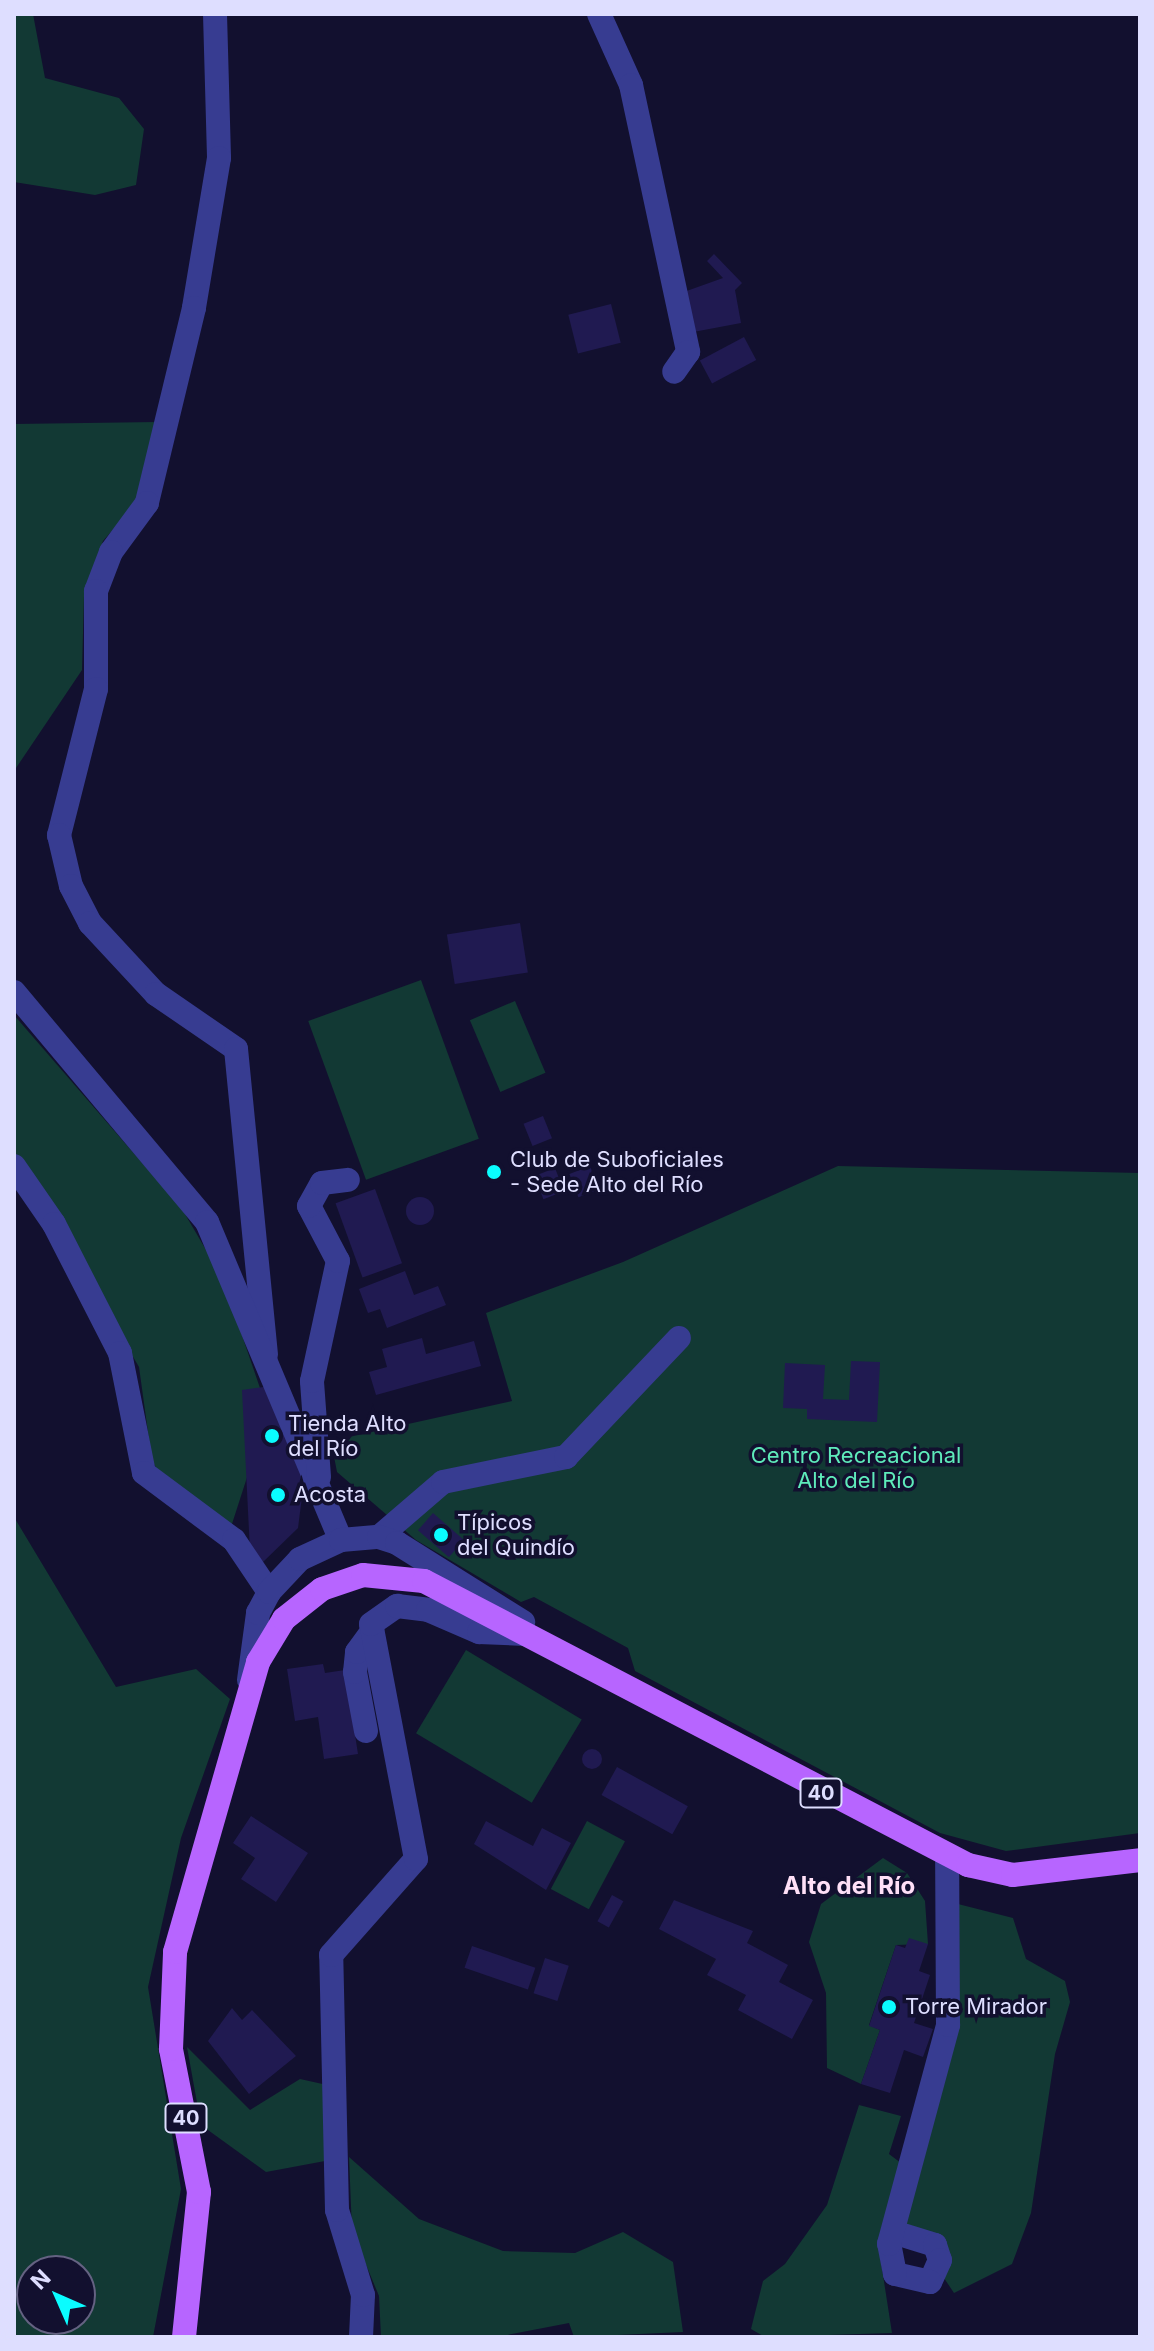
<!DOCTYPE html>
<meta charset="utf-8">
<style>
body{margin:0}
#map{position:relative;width:1154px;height:2351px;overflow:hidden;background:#12102f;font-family:Inter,sans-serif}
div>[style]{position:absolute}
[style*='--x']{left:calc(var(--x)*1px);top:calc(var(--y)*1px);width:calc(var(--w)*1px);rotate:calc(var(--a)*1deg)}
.green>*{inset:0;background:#123934;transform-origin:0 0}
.building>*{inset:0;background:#201a51;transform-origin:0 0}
.round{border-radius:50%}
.minor>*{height:24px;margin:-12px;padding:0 12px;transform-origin:12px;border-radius:12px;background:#373c91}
.major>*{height:24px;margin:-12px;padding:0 12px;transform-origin:12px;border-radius:12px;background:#b765ff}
.dots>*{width:22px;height:22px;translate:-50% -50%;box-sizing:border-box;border:4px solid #12102f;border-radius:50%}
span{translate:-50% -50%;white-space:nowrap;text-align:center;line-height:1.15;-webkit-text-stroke:7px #12102f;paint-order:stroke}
.shield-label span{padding:2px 6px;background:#12102f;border:2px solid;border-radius:6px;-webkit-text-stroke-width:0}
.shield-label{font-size:20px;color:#dedeff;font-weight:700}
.poi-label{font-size:22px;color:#dedeff}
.left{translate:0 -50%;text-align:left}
.park-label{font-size:22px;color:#5eeaba}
.neighbourhood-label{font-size:24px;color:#ffe0f7;font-weight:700}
.frame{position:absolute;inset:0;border:16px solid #dedeff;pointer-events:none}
.north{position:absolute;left:16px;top:2255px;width:80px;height:80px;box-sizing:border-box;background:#12102f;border:2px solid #646282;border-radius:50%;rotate:315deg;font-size:22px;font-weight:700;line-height:32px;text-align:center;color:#dedeff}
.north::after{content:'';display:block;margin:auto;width:28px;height:36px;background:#0afdff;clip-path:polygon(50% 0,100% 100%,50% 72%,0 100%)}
</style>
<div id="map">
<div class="green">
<div style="clip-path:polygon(14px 14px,33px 14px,45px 78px,119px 98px,144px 129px,136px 185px,95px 195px,14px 182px)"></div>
<div style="clip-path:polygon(157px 422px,143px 495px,103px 541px,84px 596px,82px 670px,14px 771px,14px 424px)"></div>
<div style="left:421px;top:980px;width:169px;height:120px;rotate:70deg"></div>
<div style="left:515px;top:1001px;width:78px;height:49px;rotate:67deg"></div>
<div style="clip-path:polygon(14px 1015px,182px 1209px,222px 1277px,260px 1388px,251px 1465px,231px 1527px,163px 1479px,152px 1461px,139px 1367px,14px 1154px)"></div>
<div style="clip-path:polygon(838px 1166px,1140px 1173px,1140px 1833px,1006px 1851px,940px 1833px,635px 1671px,628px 1648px,534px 1597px,521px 1602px,416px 1540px,337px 1472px,331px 1441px,512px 1401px,486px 1313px,623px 1262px)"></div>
<div style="clip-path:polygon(evenodd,14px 1517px,116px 1687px,196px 1669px,230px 1699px,181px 1838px,148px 1987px,181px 2189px,153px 2337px,14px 2337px,14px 1517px,32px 2271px,80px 2271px,80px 2319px,32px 2319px,32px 2271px)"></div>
<div style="left:466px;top:1650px;width:135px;height:97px;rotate:31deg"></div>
<div style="left:587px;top:1821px;width:43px;height:77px;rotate:28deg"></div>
<div style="clip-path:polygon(883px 1858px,907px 1873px,925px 1901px,928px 1944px,896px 1945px,869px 2025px,880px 2030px,861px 2084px,827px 2068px,826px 1993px,809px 1942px,821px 1904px)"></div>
<div style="clip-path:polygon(958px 1904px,1013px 1918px,1026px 1959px,1065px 1981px,1070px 2002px,1055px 2054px,1031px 2213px,1012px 2264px,954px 2293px,944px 2278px,947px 2263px,901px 2227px)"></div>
<div style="clip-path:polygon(187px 2047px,250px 2110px,300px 2079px,327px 2085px,325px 2161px,266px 2172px,201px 2125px)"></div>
<div style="clip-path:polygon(859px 2105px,901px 2116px,889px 2154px,901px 2163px,878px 2243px,892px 2333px,765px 2337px,751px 2329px,763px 2281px,785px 2264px,827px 2205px)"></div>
<div style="clip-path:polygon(349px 2157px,419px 2219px,503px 2251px,575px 2253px,623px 2232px,673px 2262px,683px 2332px,574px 2337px,569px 2323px,497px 2337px,381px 2337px,379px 2296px,352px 2231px)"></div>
</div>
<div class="building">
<div style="clip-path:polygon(714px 254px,742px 283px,735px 290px,741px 323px,688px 333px,681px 293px,723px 278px,707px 261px)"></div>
<div style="left:611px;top:304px;width:40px;height:44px;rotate:76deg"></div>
<div style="left:744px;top:337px;width:26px;height:50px;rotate:62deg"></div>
<div style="left:520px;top:923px;width:50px;height:74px;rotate:81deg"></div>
<div style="left:543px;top:1116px;width:24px;height:21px;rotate:68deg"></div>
<div style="left:590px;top:1166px;width:25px;height:22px;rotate:69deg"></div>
<div style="left:555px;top:1168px;width:25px;height:22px;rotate:69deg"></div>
<div style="left:375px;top:1189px;width:79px;height:42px;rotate:70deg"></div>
<div class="round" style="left:406px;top:1197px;width:28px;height:28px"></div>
<div style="clip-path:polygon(405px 1271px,414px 1295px,438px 1286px,446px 1305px,387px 1328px,380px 1309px,368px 1313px,359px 1289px)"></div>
<div style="clip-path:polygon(422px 1338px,426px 1354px,474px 1341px,481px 1366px,376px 1395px,369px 1372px,387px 1367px,382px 1349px)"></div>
<div style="clip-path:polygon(851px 1361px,880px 1362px,877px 1422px,807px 1419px,807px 1409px,783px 1408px,785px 1363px,825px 1365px,823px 1399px,849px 1400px)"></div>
<div style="clip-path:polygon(264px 1387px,305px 1473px,298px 1528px,262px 1563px,250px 1551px,242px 1390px)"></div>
<div style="left:433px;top:1513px;width:41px;height:23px;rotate:41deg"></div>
<div style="clip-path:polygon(323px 1664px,325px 1673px,345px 1670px,358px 1754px,324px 1759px,318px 1717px,295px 1721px,287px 1669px)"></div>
<div class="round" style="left:582px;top:1749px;width:20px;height:20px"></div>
<div style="left:617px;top:1767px;width:81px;height:32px;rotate:29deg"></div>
<div style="clip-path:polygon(251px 1816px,308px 1853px,276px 1902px,241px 1879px,255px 1858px,233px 1843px)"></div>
<div style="clip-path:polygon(486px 1821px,533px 1846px,542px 1828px,571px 1843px,546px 1890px,474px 1844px)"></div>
<div style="left:612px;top:1895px;width:13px;height:30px;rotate:29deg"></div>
<div style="clip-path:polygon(674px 1900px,753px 1931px,747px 1943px,788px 1965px,779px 1982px,813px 2000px,792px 2039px,738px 2010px,746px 1995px,707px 1975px,716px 1959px,659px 1929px)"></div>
<div style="clip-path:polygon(909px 1938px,928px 1944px,919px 1971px,930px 1975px,914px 2023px,933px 2029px,923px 2057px,904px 2050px,890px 2093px,861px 2084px,880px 2030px,869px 2026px,896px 1945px,905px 1948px)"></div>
<div style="left:472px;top:1946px;width:67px;height:23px;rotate:19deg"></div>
<div style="left:545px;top:1958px;width:25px;height:37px;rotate:18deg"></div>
<div style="clip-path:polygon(232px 2008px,242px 2020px,252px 2010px,296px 2056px,249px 2094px,208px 2041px)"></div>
</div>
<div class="minor">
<div style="--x:215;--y:14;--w:144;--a:88.4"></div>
<div style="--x:219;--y:158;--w:152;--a:99.5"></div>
<div style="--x:194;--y:308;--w:201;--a:103.6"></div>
<div style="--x:147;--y:503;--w:61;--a:126.3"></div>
<div style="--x:111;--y:552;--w:42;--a:111"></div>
<div style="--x:96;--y:591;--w:98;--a:90"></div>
<div style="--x:96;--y:689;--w:151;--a:104.2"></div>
<div style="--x:59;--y:835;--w:52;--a:76.8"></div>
<div style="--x:71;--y:886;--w:42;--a:62.8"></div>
<div style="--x:90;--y:923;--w:97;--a:47.1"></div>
<div style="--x:156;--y:994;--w:97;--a:34.5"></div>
<div style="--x:236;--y:1049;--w:307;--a:84.4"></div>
<div style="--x:599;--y:14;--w:78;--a:65.7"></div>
<div style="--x:631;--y:85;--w:273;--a:77.9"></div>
<div style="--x:688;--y:352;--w:24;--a:125"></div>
<div style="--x:14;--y:992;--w:300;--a:50"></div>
<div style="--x:207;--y:1222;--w:345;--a:67.2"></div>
<div style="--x:14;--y:1166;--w:70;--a:55.4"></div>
<div style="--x:54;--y:1224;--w:145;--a:62.9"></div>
<div style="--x:120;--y:1353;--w:122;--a:78.7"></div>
<div style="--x:144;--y:1473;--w:112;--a:36.7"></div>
<div style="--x:234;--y:1540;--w:63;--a:56.1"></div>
<div style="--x:319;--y:1477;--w:96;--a:-94.2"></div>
<div style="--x:312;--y:1381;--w:123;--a:-77.8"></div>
<div style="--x:338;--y:1261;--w:62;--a:-117.8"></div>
<div style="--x:309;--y:1206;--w:26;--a:-61"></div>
<div style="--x:322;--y:1183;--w:26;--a:-7"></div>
<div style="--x:379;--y:1537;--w:84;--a:-40.7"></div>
<div style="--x:443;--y:1482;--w:126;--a:-11.5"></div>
<div style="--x:566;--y:1457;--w:164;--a:-46.5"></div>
<div style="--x:249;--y:1680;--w:68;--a:-82.3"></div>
<div style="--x:258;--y:1613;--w:24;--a:-62"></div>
<div style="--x:269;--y:1592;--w:45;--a:-46.8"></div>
<div style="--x:300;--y:1559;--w:45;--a:-24.9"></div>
<div style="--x:341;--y:1540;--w:38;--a:-5"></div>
<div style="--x:379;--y:1537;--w:19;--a:18"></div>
<div style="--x:397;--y:1543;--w:149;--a:32.1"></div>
<div style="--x:366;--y:1731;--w:60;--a:-100.6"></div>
<div style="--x:355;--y:1672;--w:20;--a:-84"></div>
<div style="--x:357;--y:1652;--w:26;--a:-54"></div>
<div style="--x:893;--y:2232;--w:44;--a:17.2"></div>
<div style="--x:935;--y:2245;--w:16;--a:72"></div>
<div style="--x:940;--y:2260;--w:24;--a:114"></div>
<div style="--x:930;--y:2282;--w:36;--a:-167"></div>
<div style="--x:895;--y:2274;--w:31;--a:-101"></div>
<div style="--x:889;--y:2244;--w:227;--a:-74.9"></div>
<div style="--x:948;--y:2025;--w:168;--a:-90.3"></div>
<div style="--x:361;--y:2337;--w:42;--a:-87.3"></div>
<div style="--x:363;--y:2295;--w:89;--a:-107"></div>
<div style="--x:337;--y:2210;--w:255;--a:-91.3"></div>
<div style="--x:331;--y:1955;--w:128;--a:-48.5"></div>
<div style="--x:416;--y:1859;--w:239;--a:-100.8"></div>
<div style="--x:371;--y:1624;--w:32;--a:-35"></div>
<div style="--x:397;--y:1606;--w:31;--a:7"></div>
<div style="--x:428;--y:1610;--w:56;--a:23.3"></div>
<div style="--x:479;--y:1632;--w:46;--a:2.5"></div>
</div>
<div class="major">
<div style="--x:184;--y:2337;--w:146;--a:-84.1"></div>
<div style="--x:199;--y:2192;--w:146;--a:-101.1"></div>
<div style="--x:171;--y:2049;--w:97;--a:-87.6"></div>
<div style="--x:175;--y:1952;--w:302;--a:-74"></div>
<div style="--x:258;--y:1662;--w:50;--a:-58.8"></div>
<div style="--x:284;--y:1619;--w:48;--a:-38.3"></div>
<div style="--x:322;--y:1589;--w:43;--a:-18.9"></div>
<div style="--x:363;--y:1575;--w:61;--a:5.6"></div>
<div style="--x:424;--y:1581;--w:614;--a:27.57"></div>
<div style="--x:968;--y:1865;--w:46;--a:12.5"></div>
<div style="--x:1013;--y:1875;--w:128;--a:-6.7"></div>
</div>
<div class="dots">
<div style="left:494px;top:1172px;background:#0afdff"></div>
<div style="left:272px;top:1436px;background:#0afdff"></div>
<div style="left:278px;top:1495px;background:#0afdff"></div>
<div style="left:441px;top:1535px;background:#0afdff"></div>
<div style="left:889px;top:2007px;background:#0afdff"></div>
</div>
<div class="shield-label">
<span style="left:821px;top:1793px">40</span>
<span style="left:186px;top:2118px">40</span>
</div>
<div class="poi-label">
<span class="left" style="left:510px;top:1172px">Club de Suboficiales<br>- Sede Alto del Río</span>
<span class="left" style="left:288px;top:1436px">Tienda Alto<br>del Río</span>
<span class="left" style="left:294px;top:1495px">Acosta</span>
<span class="left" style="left:457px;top:1535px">Típicos<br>del Quindío</span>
<span class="left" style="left:905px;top:2007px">Torre Mirador</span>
</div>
<div class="park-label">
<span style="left:856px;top:1468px">Centro Recreacional<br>Alto del Río</span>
</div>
<div class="neighbourhood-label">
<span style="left:849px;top:1886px">Alto del Río</span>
</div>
<div class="frame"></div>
<div class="north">N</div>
</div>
